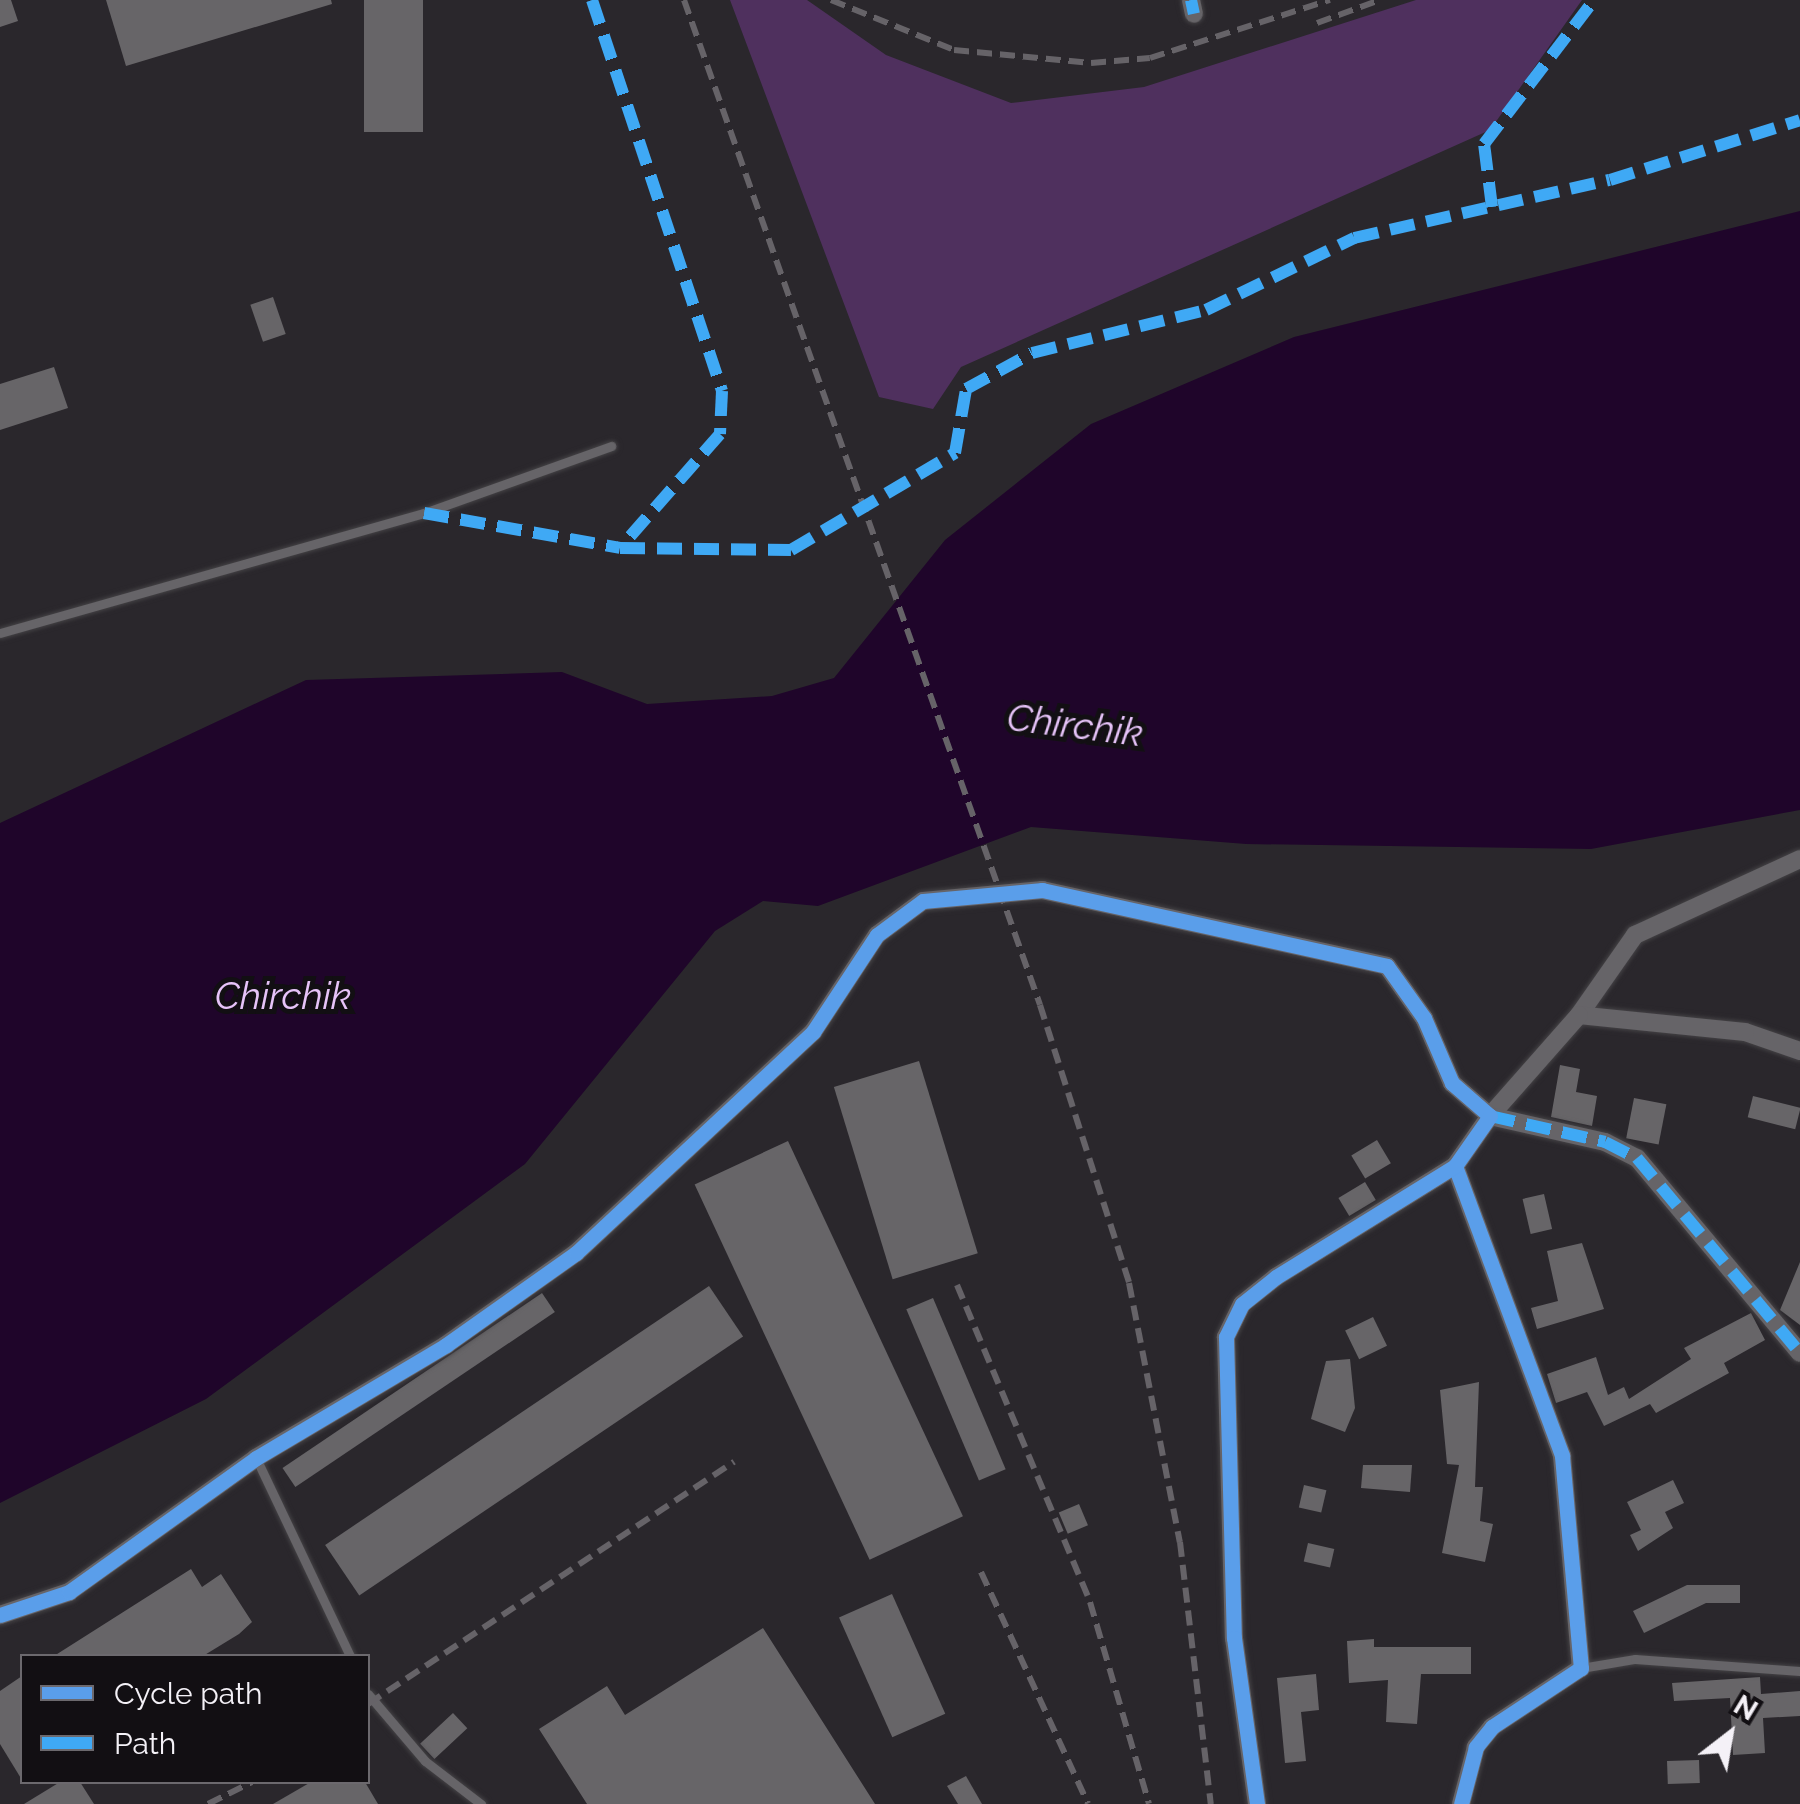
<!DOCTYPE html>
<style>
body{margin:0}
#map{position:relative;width:1800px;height:1804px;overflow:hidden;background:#2a272c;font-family:Raleway,sans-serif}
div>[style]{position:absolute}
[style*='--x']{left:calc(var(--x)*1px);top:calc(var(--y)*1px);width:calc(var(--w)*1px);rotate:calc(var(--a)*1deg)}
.green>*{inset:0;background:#4f305e}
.water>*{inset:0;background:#1f052a}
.building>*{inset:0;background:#676568;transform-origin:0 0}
.roads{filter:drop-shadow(0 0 2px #444245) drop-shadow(0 0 2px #444245)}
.lane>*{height:9px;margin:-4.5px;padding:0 4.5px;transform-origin:4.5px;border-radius:4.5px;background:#666468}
.street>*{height:18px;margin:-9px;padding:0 9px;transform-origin:9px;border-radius:9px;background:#666468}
.rail>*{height:6px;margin-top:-3px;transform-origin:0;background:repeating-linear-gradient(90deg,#666368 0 15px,transparent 0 23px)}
.quiet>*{height:12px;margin-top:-6px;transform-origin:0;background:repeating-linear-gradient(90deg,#3fa9f5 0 25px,transparent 0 37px)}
.cycleway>*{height:15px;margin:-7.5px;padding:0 7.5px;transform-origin:7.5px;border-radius:7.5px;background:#5a9eea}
span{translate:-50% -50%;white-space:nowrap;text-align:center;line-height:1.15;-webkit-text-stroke:10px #120f13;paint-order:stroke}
.water-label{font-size:38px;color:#e6c3f8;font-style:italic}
.legend{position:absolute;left:20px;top:1654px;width:350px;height:130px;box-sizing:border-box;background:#120f13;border:2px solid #6c696e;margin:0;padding:12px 18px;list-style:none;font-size:30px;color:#f4f1f7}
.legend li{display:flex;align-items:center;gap:20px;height:50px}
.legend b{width:50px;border:2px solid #6c696e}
.north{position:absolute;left:1680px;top:1684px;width:100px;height:100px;-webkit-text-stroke:8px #120f13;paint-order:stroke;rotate:31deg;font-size:28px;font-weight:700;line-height:40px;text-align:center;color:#f4f1f7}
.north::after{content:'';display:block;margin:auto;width:35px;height:45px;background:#f4f1f7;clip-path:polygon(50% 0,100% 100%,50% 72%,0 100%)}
</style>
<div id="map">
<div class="green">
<div style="clip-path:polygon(730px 0,807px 0,886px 55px,1011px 103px,1144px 87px,1416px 0,1582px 0,1490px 130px,961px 367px,933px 409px,879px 397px)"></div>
</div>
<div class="water">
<div style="clip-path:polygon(1800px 211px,1800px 810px,1591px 849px,1246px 844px,1031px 827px,818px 906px,763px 901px,715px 931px,525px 1164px,206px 1399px,0 1503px,0 823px,306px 680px,562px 672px,647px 704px,772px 696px,834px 678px,945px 540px,1091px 424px,1294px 337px)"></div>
</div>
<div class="building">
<div style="clip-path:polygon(0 0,11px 0,18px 21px,0 27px)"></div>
<div style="clip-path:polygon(106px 0,331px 0,332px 4px,126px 66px)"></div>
<div style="left:364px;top:0;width:59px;height:132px"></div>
<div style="left:273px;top:297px;width:39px;height:24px;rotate:71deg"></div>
<div style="clip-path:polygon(54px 367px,68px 408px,0 430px,0 384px)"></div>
<div style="left:919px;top:1061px;width:201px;height:89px;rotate:73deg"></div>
<div style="clip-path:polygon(1560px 1065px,1580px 1069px,1576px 1092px,1597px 1096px,1592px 1126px,1551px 1117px)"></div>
<div style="left:1753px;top:1096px;width:49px;height:22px;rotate:14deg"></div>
<div style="left:1634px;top:1098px;width:33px;height:41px;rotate:11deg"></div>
<div style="left:1377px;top:1140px;width:27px;height:30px;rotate:59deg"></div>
<div style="left:788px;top:1141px;width:414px;height:103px;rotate:65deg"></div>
<div style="left:1365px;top:1182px;width:21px;height:31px;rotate:59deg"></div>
<div style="left:1544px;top:1194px;width:36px;height:22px;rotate:77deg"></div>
<div style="clip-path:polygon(1582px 1243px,1604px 1309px,1537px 1329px,1531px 1308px,1558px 1301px,1547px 1251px)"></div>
<div style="clip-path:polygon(1800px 1262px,1800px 1325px,1780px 1310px)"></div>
<div style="left:709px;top:1286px;width:61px;height:463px;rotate:56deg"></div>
<div style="left:542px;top:1293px;width:23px;height:313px;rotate:56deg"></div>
<div style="left:933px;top:1298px;width:186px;height:29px;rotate:67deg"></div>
<div style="clip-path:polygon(1751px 1313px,1765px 1340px,1724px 1363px,1729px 1373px,1656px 1413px,1650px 1404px,1604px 1426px,1587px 1392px,1556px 1403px,1547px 1374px,1596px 1357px,1608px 1395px,1624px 1387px,1629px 1399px,1691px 1359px,1684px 1348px)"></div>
<div style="left:1373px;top:1317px;width:32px;height:31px;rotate:64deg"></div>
<div style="clip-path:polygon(1350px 1359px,1355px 1408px,1345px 1432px,1311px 1419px,1326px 1361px)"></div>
<div style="clip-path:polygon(1479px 1382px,1475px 1487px,1483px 1487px,1480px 1521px,1493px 1524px,1485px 1562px,1442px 1553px,1459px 1465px,1447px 1464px,1440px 1390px)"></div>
<div style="clip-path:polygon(1363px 1465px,1412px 1465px,1410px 1492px,1361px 1488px)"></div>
<div style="clip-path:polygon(1673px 1480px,1684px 1503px,1665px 1512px,1673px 1528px,1638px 1551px,1630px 1535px,1641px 1530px,1627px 1502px)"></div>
<div style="left:1304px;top:1485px;width:23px;height:23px;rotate:13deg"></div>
<div style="left:1079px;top:1504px;width:23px;height:22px;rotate:67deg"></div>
<div style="left:1308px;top:1543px;width:27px;height:19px;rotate:13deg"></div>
<div style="clip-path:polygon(191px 1569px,202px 1587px,221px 1574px,252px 1622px,239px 1634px,203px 1656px,54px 1656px)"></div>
<div style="clip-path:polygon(1687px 1585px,1740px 1585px,1740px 1603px,1706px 1603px,1644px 1633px,1633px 1611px)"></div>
<div style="left:892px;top:1594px;width:131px;height:58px;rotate:66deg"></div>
<div style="clip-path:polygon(763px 1628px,875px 1804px,587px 1804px,539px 1729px,607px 1686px,625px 1715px)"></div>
<div style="clip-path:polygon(1374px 1639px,1374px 1647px,1471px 1647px,1471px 1674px,1421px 1674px,1417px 1724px,1386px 1722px,1388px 1680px,1349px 1683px,1347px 1641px)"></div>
<div style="clip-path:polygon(1316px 1674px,1319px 1710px,1301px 1712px,1306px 1761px,1285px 1763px,1277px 1678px)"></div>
<div style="clip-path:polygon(22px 1676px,22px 1780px,0 1744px,0 1691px)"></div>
<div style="clip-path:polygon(1760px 1677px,1761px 1694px,1800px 1691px,1800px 1716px,1763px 1718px,1765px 1753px,1733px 1755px,1730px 1698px,1674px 1701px,1672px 1683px)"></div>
<div style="left:453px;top:1713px;width:21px;height:45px;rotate:47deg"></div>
<div style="left:1699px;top:1760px;width:23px;height:32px;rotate:88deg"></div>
<div style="clip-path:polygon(966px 1776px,982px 1804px,958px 1804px,947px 1786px)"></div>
<div style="clip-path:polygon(60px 1782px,80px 1782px,94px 1804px,24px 1804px)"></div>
<div style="clip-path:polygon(311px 1782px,365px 1782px,378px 1804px,273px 1804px)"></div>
</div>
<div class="roads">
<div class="lane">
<div style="--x:0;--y:633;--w:441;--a:-15.8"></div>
<div style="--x:424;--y:513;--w:199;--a:-19.7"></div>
<div style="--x:256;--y:1458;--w:219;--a:64.6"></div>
<div style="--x:1581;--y:1668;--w:55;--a:-9.5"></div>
<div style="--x:1635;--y:1659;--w:165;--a:4.2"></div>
<div style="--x:368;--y:1694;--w:88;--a:49.6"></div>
<div style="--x:425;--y:1761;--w:71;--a:37.5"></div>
</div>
<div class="street">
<div style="--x:1191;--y:0;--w:14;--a:78"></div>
<div style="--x:1579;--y:1015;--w:98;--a:-55"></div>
<div style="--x:1635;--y:935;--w:182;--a:-24.7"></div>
<div style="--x:1800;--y:1051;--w:58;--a:-160.9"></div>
<div style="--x:1745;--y:1032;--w:167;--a:-174.2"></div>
<div style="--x:1579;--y:1015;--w:135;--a:131.4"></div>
<div style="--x:1490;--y:1116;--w:118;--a:12.7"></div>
<div style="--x:1605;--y:1142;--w:36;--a:27"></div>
<div style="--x:1637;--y:1158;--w:254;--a:50.1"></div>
<div style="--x:1455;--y:1166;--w:309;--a:69.7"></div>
<div style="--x:1562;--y:1456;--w:213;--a:84.9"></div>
<div style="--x:1581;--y:1668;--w:107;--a:146.5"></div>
<div style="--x:1492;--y:1727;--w:26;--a:129"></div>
<div style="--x:1476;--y:1747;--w:59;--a:104.7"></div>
<div style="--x:0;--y:1615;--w:73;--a:-18.4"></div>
<div style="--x:69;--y:1592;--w:230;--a:-35.6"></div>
<div style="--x:256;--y:1458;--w:221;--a:-30.7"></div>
<div style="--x:446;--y:1345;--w:159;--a:-35.3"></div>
<div style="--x:576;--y:1253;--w:324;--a:-43"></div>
<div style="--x:813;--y:1032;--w:116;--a:-56.6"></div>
<div style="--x:877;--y:935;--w:57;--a:-36.5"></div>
<div style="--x:923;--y:901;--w:120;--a:-5.3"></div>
<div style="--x:1042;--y:890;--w:353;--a:12.4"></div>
<div style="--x:1387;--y:966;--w:64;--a:54.6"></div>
<div style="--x:1424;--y:1018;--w:71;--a:66.7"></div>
<div style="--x:1452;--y:1083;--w:50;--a:41"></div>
<div style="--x:1490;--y:1116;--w:61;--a:125"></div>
<div style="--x:1455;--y:1166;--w:211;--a:148.2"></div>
<div style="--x:1276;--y:1277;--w:43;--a:141.5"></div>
<div style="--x:1242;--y:1304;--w:37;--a:116"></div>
<div style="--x:1226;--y:1337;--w:301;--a:88.5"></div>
<div style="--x:1234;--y:1638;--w:168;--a:82.1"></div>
</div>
</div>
<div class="rail">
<div style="--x:684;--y:0;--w:1066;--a:70.49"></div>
<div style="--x:1040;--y:1005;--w:292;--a:72.2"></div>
<div style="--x:1129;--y:1283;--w:264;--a:78.9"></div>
<div style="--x:1180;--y:1542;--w:264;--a:83.3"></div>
<div style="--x:831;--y:0;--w:133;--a:22.1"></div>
<div style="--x:954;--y:50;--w:138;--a:5.4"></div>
<div style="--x:1091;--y:63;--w:59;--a:-4.8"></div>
<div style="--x:1150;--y:58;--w:189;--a:-17.9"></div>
<div style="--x:1317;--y:23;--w:67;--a:-20.1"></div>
<div style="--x:957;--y:1285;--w:344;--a:67.2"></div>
<div style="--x:1090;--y:1602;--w:210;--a:73.7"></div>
<div style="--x:981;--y:1572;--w:255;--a:65.2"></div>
<div style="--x:368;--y:1704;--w:439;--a:-33.5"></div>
<div style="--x:208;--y:1804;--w:49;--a:-26.6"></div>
</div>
<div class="quiet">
<div style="--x:592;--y:0;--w:412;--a:71.6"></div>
<div style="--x:722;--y:391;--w:43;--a:92.7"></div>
<div style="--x:720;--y:434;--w:152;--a:131.3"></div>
<div style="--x:1191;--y:0;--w:14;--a:78"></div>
<div style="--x:1492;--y:207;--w:64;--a:-97.2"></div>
<div style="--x:1484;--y:144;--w:181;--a:-52.6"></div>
<div style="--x:424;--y:513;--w:199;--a:10.1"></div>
<div style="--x:620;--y:548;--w:171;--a:0.7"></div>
<div style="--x:791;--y:550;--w:191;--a:-30.6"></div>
<div style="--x:955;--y:453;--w:65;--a:-80.2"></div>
<div style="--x:966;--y:389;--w:75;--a:-28.6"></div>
<div style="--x:1032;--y:353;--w:179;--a:-13.9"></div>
<div style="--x:1206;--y:310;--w:165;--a:-25.9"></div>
<div style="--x:1354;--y:238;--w:262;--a:-12.8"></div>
<div style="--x:1610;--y:180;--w:199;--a:-17.5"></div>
<div style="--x:1490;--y:1116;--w:118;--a:12.7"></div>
<div style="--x:1605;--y:1142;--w:36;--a:27"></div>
<div style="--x:1637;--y:1158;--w:254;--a:50.1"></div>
</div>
<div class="cycleway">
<div style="--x:1455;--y:1166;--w:309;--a:69.7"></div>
<div style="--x:1562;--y:1456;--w:213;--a:84.9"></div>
<div style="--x:1581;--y:1668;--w:107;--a:146.5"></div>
<div style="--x:1492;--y:1727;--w:26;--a:129"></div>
<div style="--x:1476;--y:1747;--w:59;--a:104.7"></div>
<div style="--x:0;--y:1615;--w:73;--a:-18.4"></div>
<div style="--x:69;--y:1592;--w:230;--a:-35.6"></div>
<div style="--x:256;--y:1458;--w:221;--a:-30.7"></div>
<div style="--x:446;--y:1345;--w:159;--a:-35.3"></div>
<div style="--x:576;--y:1253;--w:324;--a:-43"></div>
<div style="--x:813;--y:1032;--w:116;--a:-56.6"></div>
<div style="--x:877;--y:935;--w:57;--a:-36.5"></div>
<div style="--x:923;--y:901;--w:120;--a:-5.3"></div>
<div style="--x:1042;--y:890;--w:353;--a:12.4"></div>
<div style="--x:1387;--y:966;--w:64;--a:54.6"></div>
<div style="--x:1424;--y:1018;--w:71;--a:66.7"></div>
<div style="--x:1452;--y:1083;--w:50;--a:41"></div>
<div style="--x:1490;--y:1116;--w:61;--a:125"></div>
<div style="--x:1455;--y:1166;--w:211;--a:148.2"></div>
<div style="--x:1276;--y:1277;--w:43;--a:141.5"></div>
<div style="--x:1242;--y:1304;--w:37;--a:116"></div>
<div style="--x:1226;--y:1337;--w:301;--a:88.5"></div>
<div style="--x:1234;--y:1638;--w:168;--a:82.1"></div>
</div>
<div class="water-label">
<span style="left:1075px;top:725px;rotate:7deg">Chirchik</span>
<span style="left:283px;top:996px">Chirchik</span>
</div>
<ul class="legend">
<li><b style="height:12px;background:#5a9eea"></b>Cycle path</li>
<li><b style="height:12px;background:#3fa9f5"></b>Path</li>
</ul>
<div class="north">N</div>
</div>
